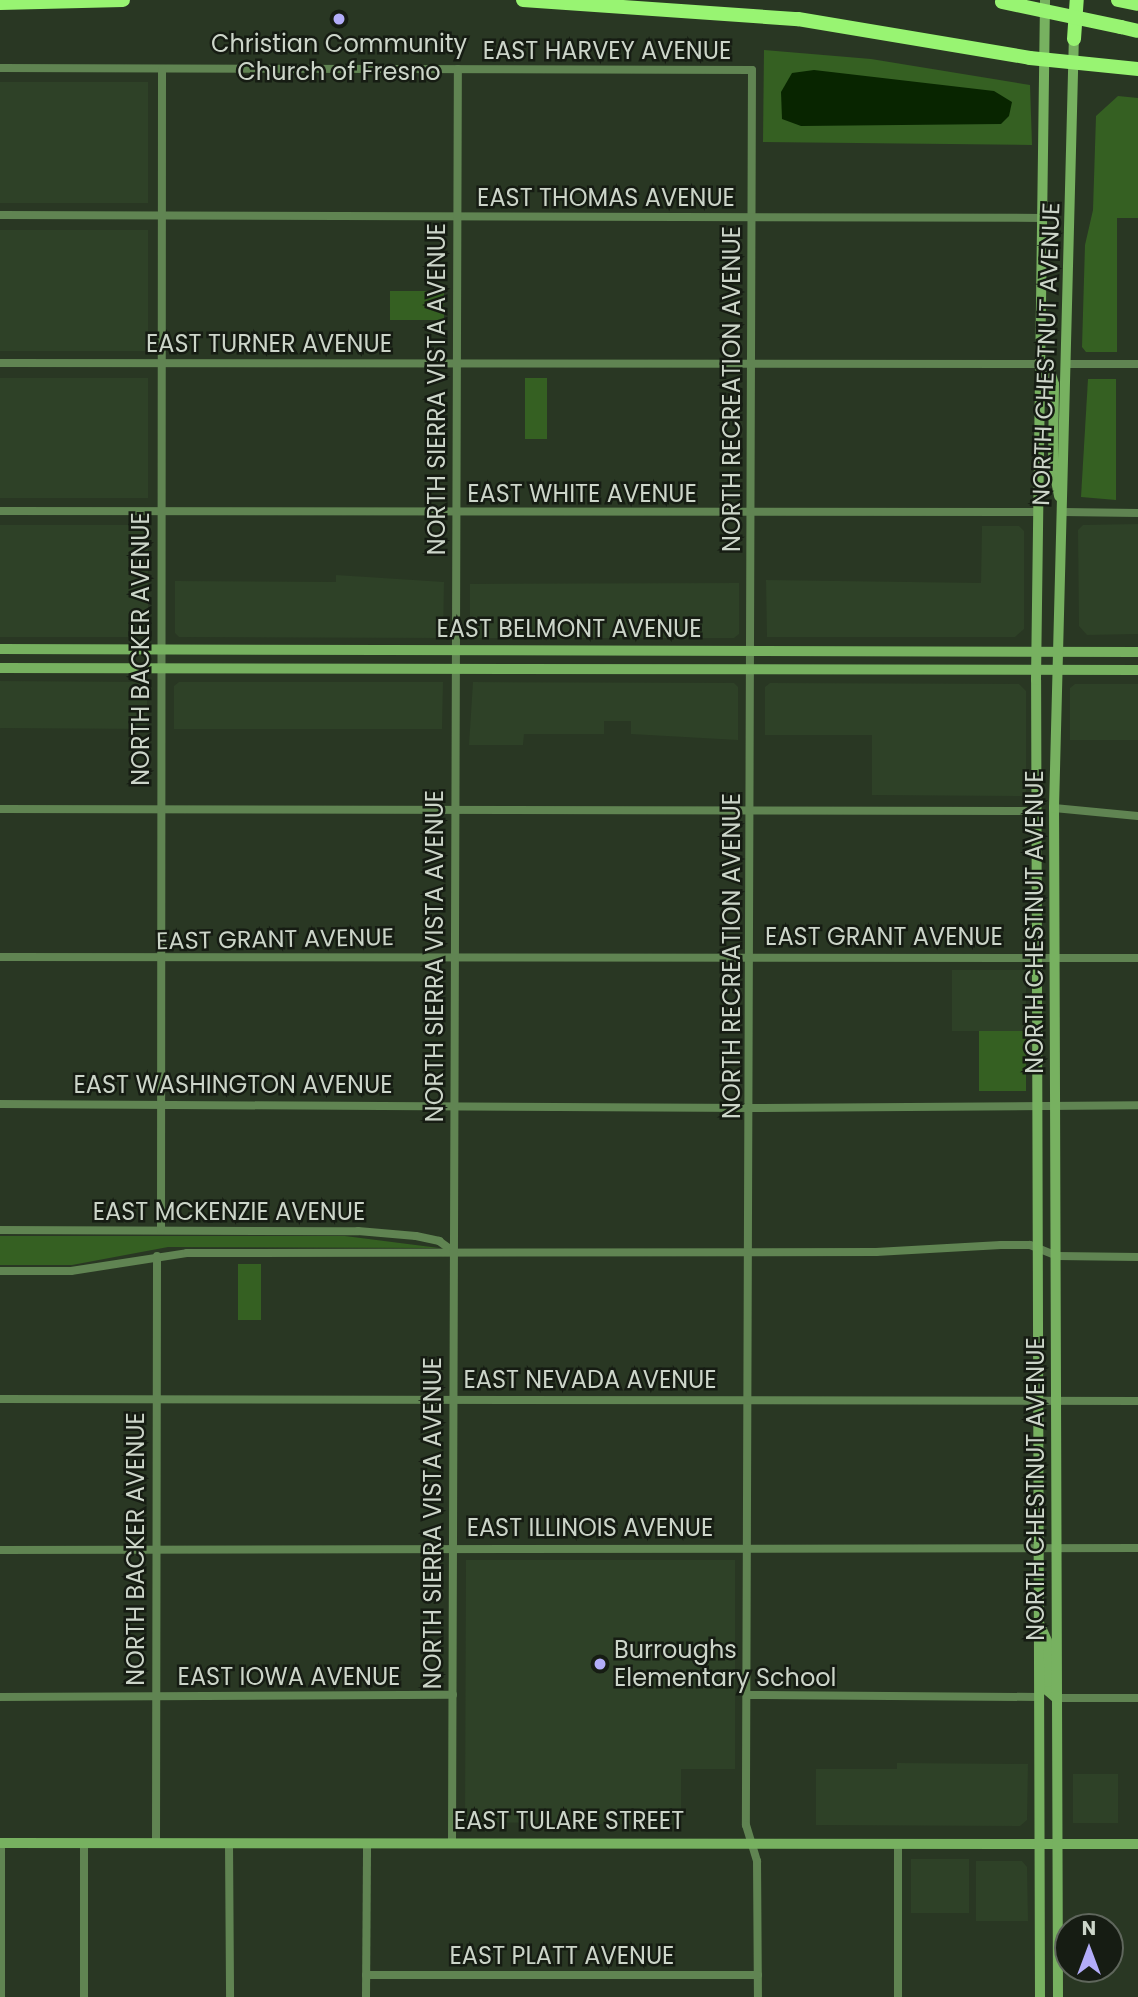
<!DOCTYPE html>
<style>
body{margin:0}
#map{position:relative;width:1138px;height:1997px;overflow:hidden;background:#293723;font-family:Poppins,sans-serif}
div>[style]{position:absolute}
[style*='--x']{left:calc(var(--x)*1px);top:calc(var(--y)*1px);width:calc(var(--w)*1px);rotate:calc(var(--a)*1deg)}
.built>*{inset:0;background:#2e4127;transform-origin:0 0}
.green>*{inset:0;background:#356022;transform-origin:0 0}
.water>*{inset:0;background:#082500}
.minor>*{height:8px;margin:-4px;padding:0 4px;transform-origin:4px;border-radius:4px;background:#608452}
.secondary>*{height:10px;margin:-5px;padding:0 5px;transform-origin:5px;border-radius:5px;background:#77b160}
.motorway>*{height:14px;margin:-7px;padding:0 7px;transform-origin:7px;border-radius:7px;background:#98f472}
.motorway-bridge>*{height:14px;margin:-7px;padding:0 7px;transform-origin:7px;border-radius:7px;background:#98f472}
.dots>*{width:19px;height:19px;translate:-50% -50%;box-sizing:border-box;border:4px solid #161c13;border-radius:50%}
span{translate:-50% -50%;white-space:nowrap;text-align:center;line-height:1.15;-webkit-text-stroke:5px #161c13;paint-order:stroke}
.poi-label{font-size:24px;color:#ccd5c9}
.left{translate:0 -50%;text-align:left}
.street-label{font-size:24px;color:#ccd5c9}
.north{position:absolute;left:1054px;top:1913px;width:70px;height:70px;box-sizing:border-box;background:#161c13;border:2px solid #5f665c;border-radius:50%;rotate:0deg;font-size:19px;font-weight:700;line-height:28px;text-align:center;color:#ccd5c9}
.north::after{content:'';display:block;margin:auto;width:24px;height:32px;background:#b3adf9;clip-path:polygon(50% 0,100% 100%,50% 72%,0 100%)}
</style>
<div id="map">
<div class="built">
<div style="left:0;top:82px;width:148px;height:121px"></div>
<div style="left:0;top:230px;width:148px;height:121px"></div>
<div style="left:0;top:378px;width:148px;height:120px"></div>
<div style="clip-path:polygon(1138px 524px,1138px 634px,1087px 635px,1079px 626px,1078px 530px,1083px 525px)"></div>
<div style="left:0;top:525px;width:148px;height:112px"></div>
<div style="clip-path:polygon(982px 526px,1019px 526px,1024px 531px,1024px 629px,1015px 637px,767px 637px,766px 580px,981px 583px)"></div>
<div style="clip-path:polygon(336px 575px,444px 582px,443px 638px,179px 637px,175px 633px,175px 581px,336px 582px)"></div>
<div style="clip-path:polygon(739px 583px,739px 634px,734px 638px,470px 638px,470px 584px)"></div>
<div style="clip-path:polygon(0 681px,143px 682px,147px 686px,147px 729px,0 728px)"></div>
<div style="clip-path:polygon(179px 682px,443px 682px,442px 729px,174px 729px,174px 686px)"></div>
<div style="clip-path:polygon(473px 682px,734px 683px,738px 687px,738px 740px,631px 734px,631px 721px,604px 721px,604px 734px,524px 734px,523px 745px,469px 745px)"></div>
<div style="clip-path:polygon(770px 683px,1019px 684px,1026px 691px,1026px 791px,1022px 796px,872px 795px,872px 735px,765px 735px,765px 687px)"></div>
<div style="clip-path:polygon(1075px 684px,1138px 684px,1138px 740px,1070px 740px,1070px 688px)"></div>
<div style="left:952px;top:970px;width:74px;height:61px"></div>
<div style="clip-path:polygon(466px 1560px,735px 1560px,735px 1769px,681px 1769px,681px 1825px,465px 1822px)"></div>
<div style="clip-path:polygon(897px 1763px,1028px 1764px,1027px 1820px,1020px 1826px,816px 1825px,816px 1769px,897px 1769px)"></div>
<div style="left:1073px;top:1774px;width:45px;height:49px"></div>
<div style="left:969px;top:1859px;width:54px;height:58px;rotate:90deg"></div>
<div style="clip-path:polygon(976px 1861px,1022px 1861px,1027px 1867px,1028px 1921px,976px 1921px)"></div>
</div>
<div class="green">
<div style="clip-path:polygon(764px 50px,871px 59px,1030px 85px,1032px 145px,763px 142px)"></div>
<div style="clip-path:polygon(1118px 96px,1138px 98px,1138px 218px,1117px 218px,1117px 352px,1086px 352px,1082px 347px,1085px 245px,1093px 210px,1096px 116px)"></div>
<div style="left:390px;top:291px;width:54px;height:29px"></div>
<div style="left:525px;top:378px;width:22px;height:61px"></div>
<div style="clip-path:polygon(1088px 379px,1116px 379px,1116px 500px,1081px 497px)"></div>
<div style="left:979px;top:1031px;width:47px;height:60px"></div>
<div style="clip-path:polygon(0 1236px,345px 1236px,439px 1248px,168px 1247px,72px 1265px,0 1265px)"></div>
<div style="left:238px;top:1264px;width:23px;height:56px"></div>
</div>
<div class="water">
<div style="clip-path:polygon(814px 70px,994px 91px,1012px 102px,1009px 116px,1001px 124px,801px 126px,782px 119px,781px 92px,792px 73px)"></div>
</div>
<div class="minor">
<div style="--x:0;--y:68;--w:752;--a:0.15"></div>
<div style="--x:752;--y:70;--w:1755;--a:90.2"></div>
<div style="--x:746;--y:1825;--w:38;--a:73"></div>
<div style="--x:757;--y:1861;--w:136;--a:89.6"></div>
<div style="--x:0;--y:215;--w:1044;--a:0.16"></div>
<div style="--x:0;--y:363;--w:1041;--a:0.06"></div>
<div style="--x:1066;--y:364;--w:72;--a:0"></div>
<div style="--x:0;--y:511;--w:1037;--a:0.06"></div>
<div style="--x:1063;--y:512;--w:75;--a:0.8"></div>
<div style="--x:1054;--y:808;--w:84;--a:5.4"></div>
<div style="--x:0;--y:809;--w:1036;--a:0.11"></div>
<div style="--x:0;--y:957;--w:1138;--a:0.05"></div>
<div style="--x:0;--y:1104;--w:751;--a:0.31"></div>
<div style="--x:751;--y:1108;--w:387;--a:-0.4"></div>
<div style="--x:0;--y:1230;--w:358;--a:0.2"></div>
<div style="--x:358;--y:1231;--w:58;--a:4.9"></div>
<div style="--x:416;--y:1236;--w:24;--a:12"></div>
<div style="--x:439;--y:1241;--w:17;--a:36"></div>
<div style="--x:161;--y:1230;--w:1161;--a:-89.95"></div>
<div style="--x:0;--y:1271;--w:71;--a:0"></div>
<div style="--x:71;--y:1271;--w:117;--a:-8.8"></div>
<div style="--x:187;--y:1253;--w:689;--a:-0.08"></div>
<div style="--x:876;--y:1252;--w:125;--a:-3.2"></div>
<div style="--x:1001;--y:1245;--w:29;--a:0"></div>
<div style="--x:1030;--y:1245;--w:29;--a:22"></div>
<div style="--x:1057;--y:1256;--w:81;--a:0.7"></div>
<div style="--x:0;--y:1399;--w:1138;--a:0.1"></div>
<div style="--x:0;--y:1550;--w:1138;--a:-0.1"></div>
<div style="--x:748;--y:1695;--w:291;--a:0.4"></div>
<div style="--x:0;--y:1697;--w:453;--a:-0.3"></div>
<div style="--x:1056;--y:1698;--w:82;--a:0"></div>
<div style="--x:452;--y:1842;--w:1773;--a:-89.81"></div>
<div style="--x:156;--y:1843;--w:587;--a:-89.9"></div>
<div style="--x:898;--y:1843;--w:154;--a:90"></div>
<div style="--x:229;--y:1844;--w:153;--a:89.6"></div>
<div style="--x:366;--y:1975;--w:392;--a:0"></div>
<div style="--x:1;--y:1997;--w:154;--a:-90"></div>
<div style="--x:84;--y:1997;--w:154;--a:-90"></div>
<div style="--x:366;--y:1997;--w:153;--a:-89.6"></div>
</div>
<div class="secondary">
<div style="--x:1041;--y:364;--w:11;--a:38"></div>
<div style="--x:1050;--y:371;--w:14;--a:73"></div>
<div style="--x:1054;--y:384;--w:81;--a:90.7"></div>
<div style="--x:1053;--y:465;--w:32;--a:79"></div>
<div style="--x:0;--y:649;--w:1138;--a:0.15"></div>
<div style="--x:0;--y:668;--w:1138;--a:0.1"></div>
<div style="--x:1040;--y:1625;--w:17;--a:66"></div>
<div style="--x:1047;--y:1641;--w:50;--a:88.9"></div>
<div style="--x:1048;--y:1691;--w:11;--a:41"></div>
<div style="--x:0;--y:1843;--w:1138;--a:0.05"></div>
<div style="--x:1040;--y:1997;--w:1317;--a:-90.17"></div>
<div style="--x:1036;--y:680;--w:680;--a:-89.24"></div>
<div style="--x:1058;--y:1997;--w:1189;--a:-90.19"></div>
<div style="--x:1054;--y:808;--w:774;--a:-88.52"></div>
</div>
<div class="motorway">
<div style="--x:523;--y:0;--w:276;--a:4"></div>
<div style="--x:798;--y:19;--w:235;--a:9.5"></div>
<div style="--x:1030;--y:58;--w:109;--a:5.8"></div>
<div style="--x:1118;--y:0;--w:20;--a:11"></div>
<div style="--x:0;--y:3;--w:123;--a:-1.4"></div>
<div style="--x:1121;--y:27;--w:17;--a:13"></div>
<div style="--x:1074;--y:39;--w:39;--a:-86"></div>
</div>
<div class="motorway-bridge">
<div style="--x:1002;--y:2;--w:122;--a:11.9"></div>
</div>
<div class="dots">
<div style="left:339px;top:19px;background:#b3adf9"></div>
<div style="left:600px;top:1664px;background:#b3adf9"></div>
</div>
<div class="poi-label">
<span style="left:339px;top:58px">Christian Community<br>Church of Fresno</span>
<span class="left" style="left:614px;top:1664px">Burroughs<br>Elementary School</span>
</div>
<div class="street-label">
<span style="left:607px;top:51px">EAST HARVEY AVENUE</span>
<span style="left:606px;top:198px">EAST THOMAS AVENUE</span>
<span style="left:269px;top:344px">EAST TURNER AVENUE</span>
<span style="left:1046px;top:354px;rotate:-88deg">NORTH CHESTNUT AVENUE</span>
<span style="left:437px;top:389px;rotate:-90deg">NORTH SIERRA VISTA AVENUE</span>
<span style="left:732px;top:389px;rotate:-90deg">NORTH RECREATION AVENUE</span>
<span style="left:582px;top:494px">EAST WHITE AVENUE</span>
<span style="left:569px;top:629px">EAST BELMONT AVENUE</span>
<span style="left:141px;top:649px;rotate:-90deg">NORTH BACKER AVENUE</span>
<span style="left:1035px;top:922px;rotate:-90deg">NORTH CHESTNUT AVENUE</span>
<span style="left:884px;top:937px">EAST GRANT AVENUE</span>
<span style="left:275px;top:939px;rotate:-1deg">EAST GRANT AVENUE</span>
<span style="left:435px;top:956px;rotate:-90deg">NORTH SIERRA VISTA AVENUE</span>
<span style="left:732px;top:956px;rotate:-90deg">NORTH RECREATION AVENUE</span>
<span style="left:233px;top:1085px">EAST WASHINGTON AVENUE</span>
<span style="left:229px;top:1212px">EAST MCKENZIE AVENUE</span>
<span style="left:590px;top:1380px">EAST NEVADA AVENUE</span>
<span style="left:1036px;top:1489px;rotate:-90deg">NORTH CHESTNUT AVENUE</span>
<span style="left:433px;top:1523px;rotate:-90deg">NORTH SIERRA VISTA AVENUE</span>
<span style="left:590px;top:1528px">EAST ILLINOIS AVENUE</span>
<span style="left:136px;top:1549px;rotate:-90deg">NORTH BACKER AVENUE</span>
<span style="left:289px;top:1677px">EAST IOWA AVENUE</span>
<span style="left:569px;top:1821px">EAST TULARE STREET</span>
<span style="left:562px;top:1956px">EAST PLATT AVENUE</span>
</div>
<div class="north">N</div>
</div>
